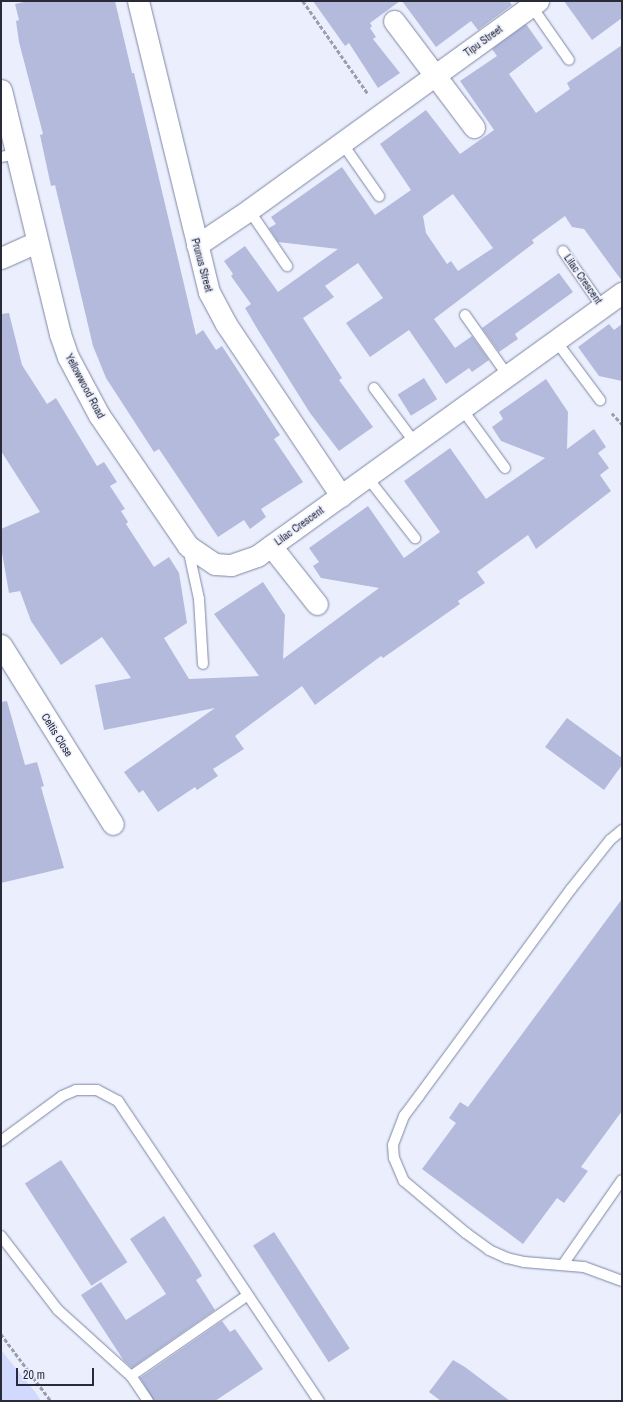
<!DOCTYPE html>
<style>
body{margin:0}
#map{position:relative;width:623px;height:1402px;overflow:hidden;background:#ebeffd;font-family:"Archivo Narrow",sans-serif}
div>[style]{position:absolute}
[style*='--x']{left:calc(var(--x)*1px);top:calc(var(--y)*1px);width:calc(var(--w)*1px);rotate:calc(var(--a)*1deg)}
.green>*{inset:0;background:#d1d9fe}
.building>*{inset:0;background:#b3badc;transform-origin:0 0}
.path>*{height:2.5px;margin-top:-1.25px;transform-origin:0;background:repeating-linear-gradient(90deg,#9b9eac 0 4px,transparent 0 6px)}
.roads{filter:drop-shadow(0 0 1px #7e85a5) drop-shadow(0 0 1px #7e85a5)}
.service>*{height:10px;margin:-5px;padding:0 5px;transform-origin:5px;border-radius:5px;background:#fff}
.minor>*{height:21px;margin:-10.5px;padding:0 10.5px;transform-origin:10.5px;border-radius:10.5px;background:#fff}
span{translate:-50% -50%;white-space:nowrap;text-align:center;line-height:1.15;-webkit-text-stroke:3px #ebeffd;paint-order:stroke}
.street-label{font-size:11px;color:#292b39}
.frame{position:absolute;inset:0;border:2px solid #292b39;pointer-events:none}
.scale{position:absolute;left:16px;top:1368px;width:78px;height:18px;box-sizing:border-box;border:2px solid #292b39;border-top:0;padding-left:5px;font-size:12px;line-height:14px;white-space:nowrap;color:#292b39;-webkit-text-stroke:3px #ebeffd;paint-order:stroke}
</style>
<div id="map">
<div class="green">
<div style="clip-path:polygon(1px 1350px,36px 1393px,41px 1401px,1px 1401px)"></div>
</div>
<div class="building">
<div style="clip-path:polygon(28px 1px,115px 1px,132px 73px,134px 73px,196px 335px,203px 330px,216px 350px,222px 346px,280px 435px,274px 439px,303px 482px,261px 509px,266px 517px,250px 529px,244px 520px,218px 537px,159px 449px,154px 452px,106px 378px,93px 346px,55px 185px,51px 186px,40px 135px,43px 134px,19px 42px,16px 21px,19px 20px,15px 4px)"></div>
<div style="clip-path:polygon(313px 1px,400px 1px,370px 23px,372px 26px,370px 28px,376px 37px,373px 39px,400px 73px,378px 88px,349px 43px,345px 46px)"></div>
<div style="clip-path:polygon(402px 1px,509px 1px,512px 5px,478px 30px,471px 21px,436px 47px)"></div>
<div style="clip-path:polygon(564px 1px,622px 1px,622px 18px,592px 40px)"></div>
<div style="clip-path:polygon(evenodd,526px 24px,543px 48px,509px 74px,536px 113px,570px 89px,567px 83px,622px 45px,622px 281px,584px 229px,572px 227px,565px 216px,532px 240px,534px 243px,434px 319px,455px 348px,472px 336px,489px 360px,472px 372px,469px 368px,446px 384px,409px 330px,370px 357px,346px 323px,383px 298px,358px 263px,325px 286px,334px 297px,303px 318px,342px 378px,339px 380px,373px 427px,339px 451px,310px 413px,258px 330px,245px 308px,251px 304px,231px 276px,233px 274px,224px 261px,245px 246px,278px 292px,338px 249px,278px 242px,269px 228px,276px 224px,271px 217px,342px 167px,375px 215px,411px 190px,380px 144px,426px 110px,460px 154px,494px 130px,460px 81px,497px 56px,492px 49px,526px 24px,453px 194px,493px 248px,458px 271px,451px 261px,447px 264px,426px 233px,423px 216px,453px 194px)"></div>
<div style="clip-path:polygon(559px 273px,573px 292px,515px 334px,518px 339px,499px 352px,482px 328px)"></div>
<div style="clip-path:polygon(9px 313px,22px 365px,47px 404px,56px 398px,97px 466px,104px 462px,117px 482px,110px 486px,125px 509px,121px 511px,128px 522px,126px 524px,154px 567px,169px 557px,179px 573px,187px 623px,164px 638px,189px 679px,259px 676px,214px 614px,263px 582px,285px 615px,283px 659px,379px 588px,321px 578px,313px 566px,319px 562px,309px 548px,368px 506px,404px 558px,440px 532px,404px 481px,450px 448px,486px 499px,545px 458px,501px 441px,492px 427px,503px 419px,499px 412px,546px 379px,568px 412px,567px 449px,594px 429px,606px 447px,598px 453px,609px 468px,600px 475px,611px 491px,536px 549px,528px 535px,477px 572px,485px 583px,458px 601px,460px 604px,383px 658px,381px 656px,315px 705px,302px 686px,235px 736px,244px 749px,213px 769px,218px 776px,197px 790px,195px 787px,158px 812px,143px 790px,139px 793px,124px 772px,215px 708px,104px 730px,95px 685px,131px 678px,102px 637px,61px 665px,31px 621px,20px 591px,9px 593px,1px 547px,1px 529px,40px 512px,1px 451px,1px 314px)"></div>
<div style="clip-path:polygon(609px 324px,614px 330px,622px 324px,622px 381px,599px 376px,578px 347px)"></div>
<div style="left:424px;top:378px;width:25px;height:31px;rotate:58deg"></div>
<div style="clip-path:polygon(7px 701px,25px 765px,37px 762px,44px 786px,41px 787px,64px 868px,1px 883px,1px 702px)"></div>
<div style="clip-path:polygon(567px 718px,622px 758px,622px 765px,604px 790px,545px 747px)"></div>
<div style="clip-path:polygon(622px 899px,622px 1111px,581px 1167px,588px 1171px,564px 1203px,557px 1198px,523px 1244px,422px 1169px,456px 1123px,449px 1118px,460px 1102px,468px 1107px)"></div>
<div style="left:61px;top:1160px;width:122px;height:43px;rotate:57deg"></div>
<div style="clip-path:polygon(164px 1216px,199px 1270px,202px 1276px,196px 1280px,215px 1310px,132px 1368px,124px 1361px,81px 1295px,101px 1282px,126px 1320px,166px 1294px,130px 1239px)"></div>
<div style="left:274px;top:1232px;width:139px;height:25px;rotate:57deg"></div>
<div style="clip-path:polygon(222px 1321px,230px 1332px,235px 1329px,263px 1369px,215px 1401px,154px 1401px,140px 1378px)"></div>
<div style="clip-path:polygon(453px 1360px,465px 1367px,510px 1401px,441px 1401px,429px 1392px)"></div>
</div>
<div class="path">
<div style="--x:303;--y:1;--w:113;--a:55"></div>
<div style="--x:612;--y:413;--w:15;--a:48"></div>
<div style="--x:1;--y:1334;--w:84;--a:53.3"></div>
</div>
<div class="roads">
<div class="service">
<div style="--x:530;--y:4;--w:68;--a:55.1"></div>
<div style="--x:342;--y:143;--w:65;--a:55.1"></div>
<div style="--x:1;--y:157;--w:15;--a:-11"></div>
<div style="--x:249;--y:210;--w:68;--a:55.8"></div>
<div style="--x:563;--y:251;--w:68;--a:55.1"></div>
<div style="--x:465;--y:315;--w:75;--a:54.8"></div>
<div style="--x:556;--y:341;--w:74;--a:53.3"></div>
<div style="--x:374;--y:388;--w:69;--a:53.3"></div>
<div style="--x:462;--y:409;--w:73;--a:53.9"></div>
<div style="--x:367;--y:477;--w:78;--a:51.8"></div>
<div style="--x:188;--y:548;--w:52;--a:77.8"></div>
<div style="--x:199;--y:599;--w:65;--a:86.5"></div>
<div style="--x:622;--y:830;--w:16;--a:140"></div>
<div style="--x:610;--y:840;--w:63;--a:128.5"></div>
<div style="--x:571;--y:889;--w:257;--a:126.3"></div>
<div style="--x:419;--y:1096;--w:25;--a:127"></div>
<div style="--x:404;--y:1116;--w:31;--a:111"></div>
<div style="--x:393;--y:1145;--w:13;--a:86"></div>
<div style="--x:394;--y:1158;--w:25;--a:67"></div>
<div style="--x:404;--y:1181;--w:81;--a:40"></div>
<div style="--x:466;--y:1233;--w:29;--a:36"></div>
<div style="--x:489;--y:1250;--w:20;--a:24"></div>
<div style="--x:507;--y:1258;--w:17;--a:13"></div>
<div style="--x:524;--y:1262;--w:60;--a:4.8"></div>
<div style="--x:584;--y:1267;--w:40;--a:20.2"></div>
<div style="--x:1;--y:1141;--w:76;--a:-36.4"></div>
<div style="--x:62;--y:1096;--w:15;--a:-23"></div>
<div style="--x:76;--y:1090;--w:21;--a:0"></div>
<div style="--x:97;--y:1090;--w:24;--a:28"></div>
<div style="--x:118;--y:1101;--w:361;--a:56.2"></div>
<div style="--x:1;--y:1236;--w:93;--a:52.4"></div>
<div style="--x:58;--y:1310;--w:98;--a:42.1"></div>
<div style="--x:564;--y:1263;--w:101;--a:-55.1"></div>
<div style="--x:148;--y:1401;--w:30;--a:-124"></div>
<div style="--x:131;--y:1376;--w:142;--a:-34.7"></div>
</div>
<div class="minor">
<div style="--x:138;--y:1;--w:300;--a:76.3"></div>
<div style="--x:209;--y:292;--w:36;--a:62"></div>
<div style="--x:226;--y:324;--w:207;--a:56.2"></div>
<div style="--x:394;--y:21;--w:133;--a:53"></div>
<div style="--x:1;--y:90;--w:251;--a:76.4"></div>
<div style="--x:60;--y:334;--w:24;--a:71"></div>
<div style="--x:68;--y:357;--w:66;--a:61.9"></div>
<div style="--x:99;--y:415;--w:158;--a:55.8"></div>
<div style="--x:188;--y:546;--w:32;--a:34"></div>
<div style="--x:215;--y:564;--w:16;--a:4"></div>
<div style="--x:231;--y:565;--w:28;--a:-19"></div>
<div style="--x:257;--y:556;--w:450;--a:-35.8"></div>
<div style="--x:197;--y:245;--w:63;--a:-33.9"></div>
<div style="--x:249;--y:210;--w:357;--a:-35.9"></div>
<div style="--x:1;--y:258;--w:39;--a:-24"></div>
<div style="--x:271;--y:546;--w:74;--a:51.6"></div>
<div style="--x:1;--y:645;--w:211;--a:58"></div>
</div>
</div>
<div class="street-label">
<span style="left:483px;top:41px;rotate:-36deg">Tipu Street</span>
<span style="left:202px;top:265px;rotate:75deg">Prunus Street</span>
<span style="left:583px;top:279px;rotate:55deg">Lilac Crescent</span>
<span style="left:85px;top:386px;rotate:62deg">Yellowwood Road</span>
<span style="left:299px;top:526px;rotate:-36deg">Lilac Crescent</span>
<span style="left:57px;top:735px;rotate:58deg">Celtis Close</span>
</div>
<div class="frame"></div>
<div class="scale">20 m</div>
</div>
